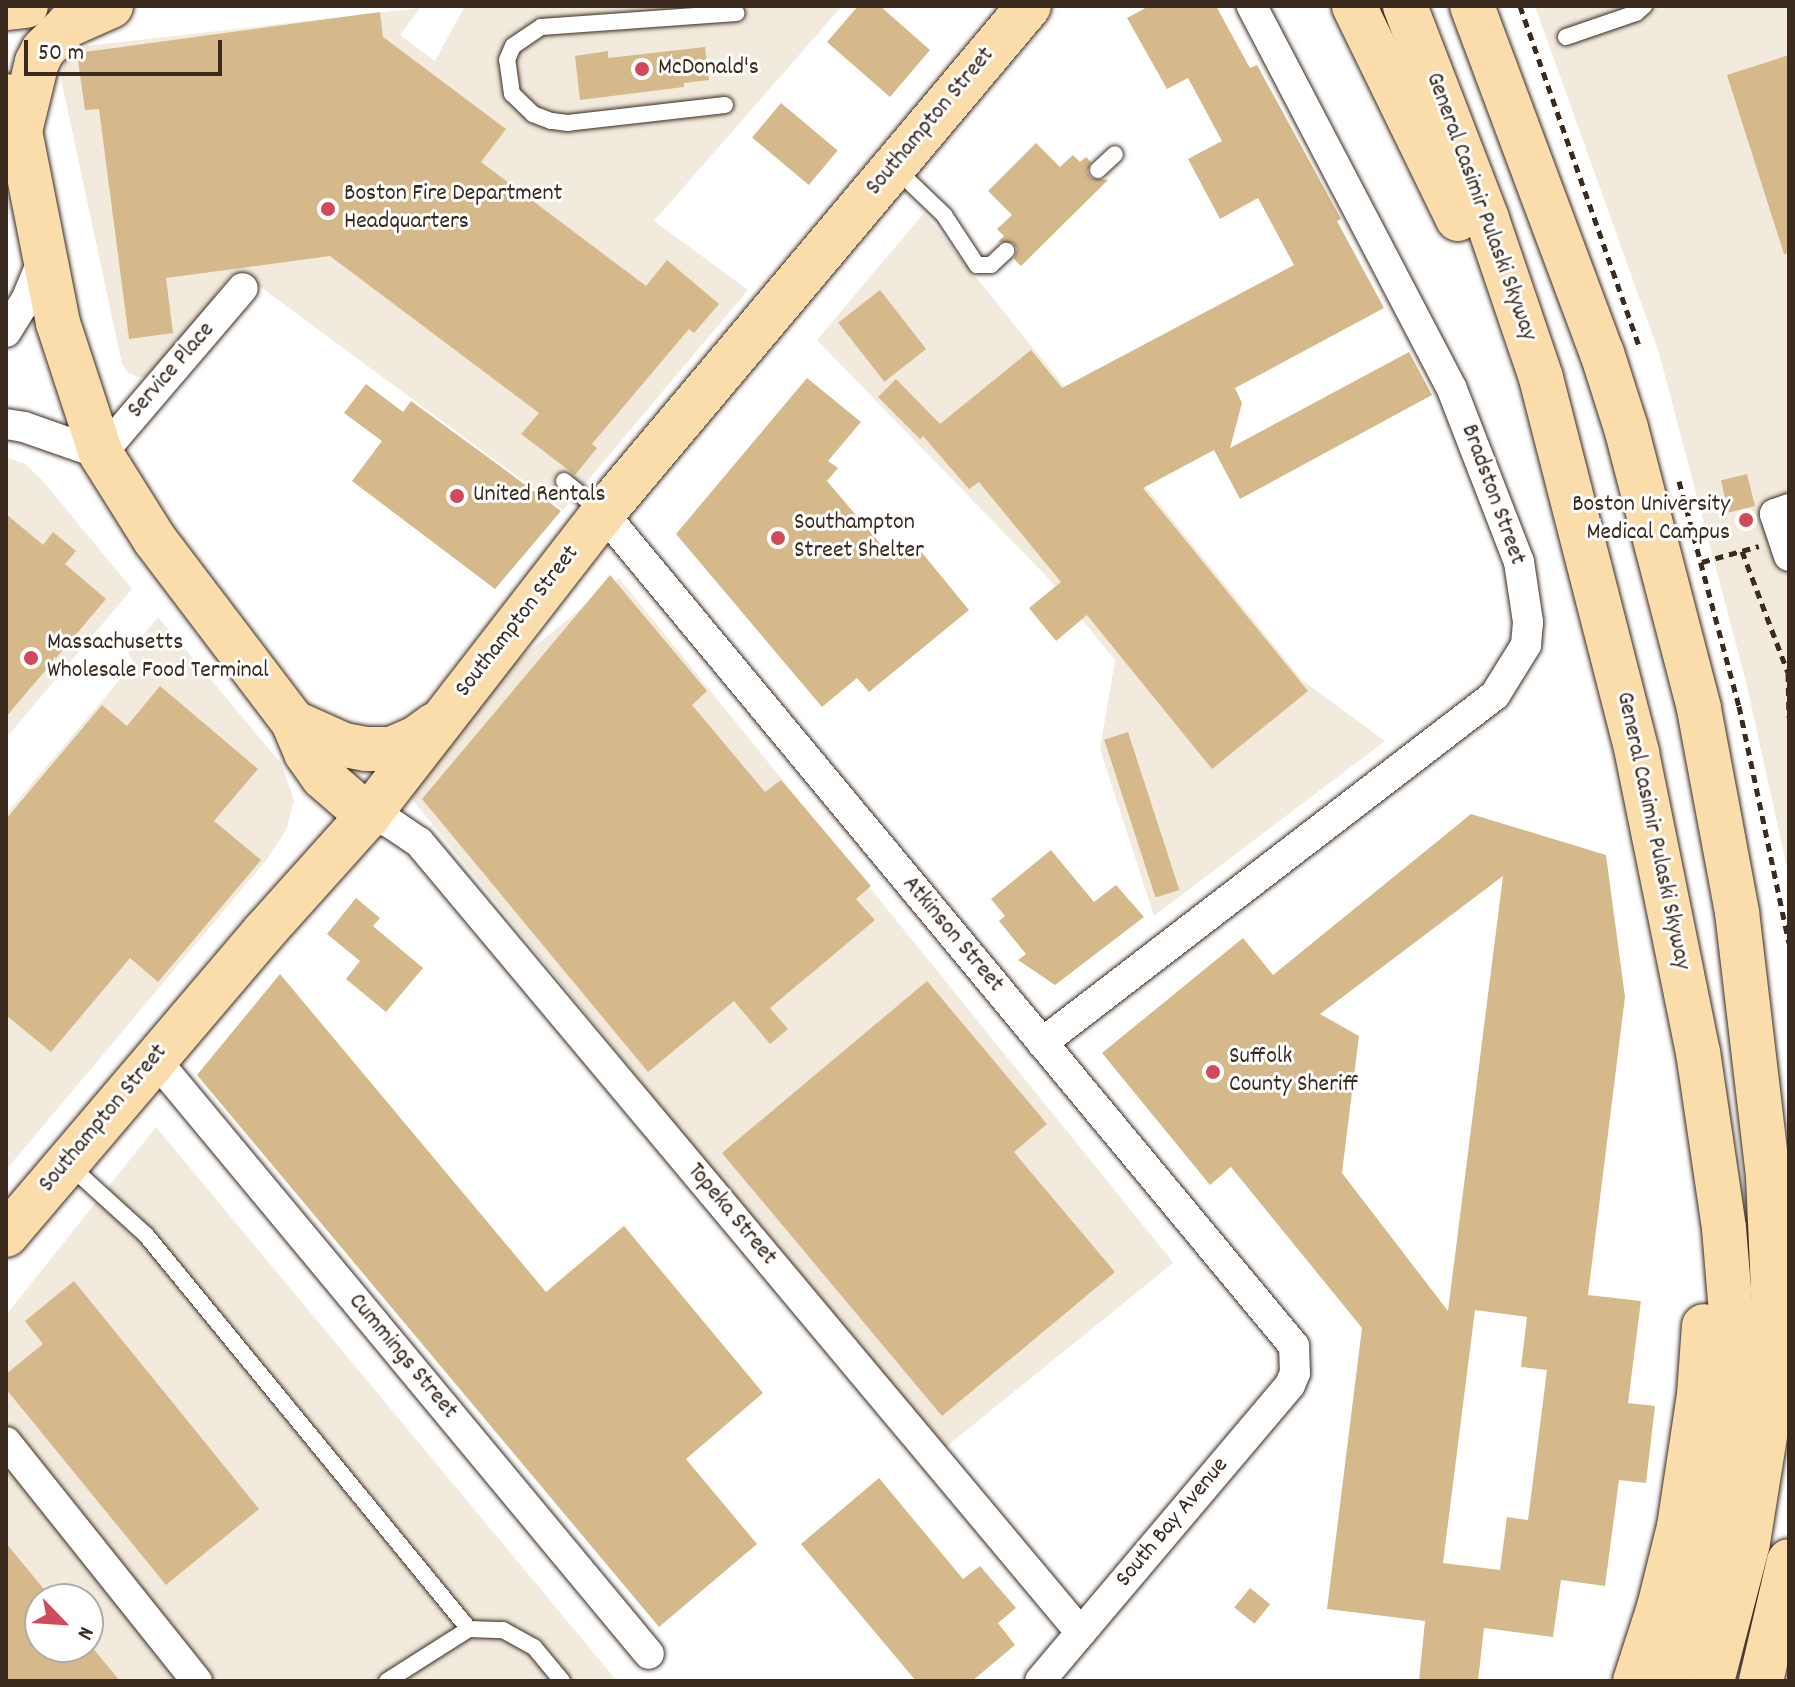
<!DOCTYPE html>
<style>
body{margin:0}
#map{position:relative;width:1795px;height:1687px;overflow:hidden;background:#fff;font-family:Dekko,sans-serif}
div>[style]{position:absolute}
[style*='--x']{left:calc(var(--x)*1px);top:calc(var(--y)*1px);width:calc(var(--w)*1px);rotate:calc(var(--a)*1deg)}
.built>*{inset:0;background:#f2eadc;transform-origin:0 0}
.building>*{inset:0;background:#d5b98a;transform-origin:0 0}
.path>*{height:5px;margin-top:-2.5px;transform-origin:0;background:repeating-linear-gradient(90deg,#3b2a1e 0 8px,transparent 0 14px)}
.roads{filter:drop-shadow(0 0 2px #3b2a1e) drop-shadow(0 0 2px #3b2a1e)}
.lane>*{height:16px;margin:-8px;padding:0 8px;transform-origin:8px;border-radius:8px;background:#fff}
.street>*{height:30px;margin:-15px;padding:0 15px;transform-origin:15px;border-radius:15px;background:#fff}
.primary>*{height:44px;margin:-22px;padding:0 22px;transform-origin:22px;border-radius:22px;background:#faddab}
.dots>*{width:22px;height:22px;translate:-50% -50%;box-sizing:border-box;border:4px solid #fff;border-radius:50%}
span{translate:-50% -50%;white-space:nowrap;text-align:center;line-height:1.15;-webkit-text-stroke:6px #fff;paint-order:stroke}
.poi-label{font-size:24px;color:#3b2a1e}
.left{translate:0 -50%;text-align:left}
.right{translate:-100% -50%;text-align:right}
.street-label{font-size:24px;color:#3b2a1e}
.frame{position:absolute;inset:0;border:8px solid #3b2a1e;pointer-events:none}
.north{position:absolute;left:24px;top:1583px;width:80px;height:80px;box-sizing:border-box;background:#fff;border:2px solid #b1aaa5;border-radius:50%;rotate:115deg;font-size:22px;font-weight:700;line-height:32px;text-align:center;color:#3b2a1e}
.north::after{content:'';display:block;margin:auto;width:28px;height:36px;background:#d1495b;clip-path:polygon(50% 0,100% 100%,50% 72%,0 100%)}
.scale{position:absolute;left:24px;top:40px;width:198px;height:36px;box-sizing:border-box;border:4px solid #3b2a1e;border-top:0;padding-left:10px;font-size:24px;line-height:28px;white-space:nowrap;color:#3b2a1e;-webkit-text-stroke:6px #fff;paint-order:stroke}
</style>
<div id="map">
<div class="built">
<div style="clip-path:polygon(465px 6px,842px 6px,654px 221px,748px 290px,563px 510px,244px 275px,230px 275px,162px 369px,151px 377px,138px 377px,128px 373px,122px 364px,61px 79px,66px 57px,86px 46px,420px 8px,400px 35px,435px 61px)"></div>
<div style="clip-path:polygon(1535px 6px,1789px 6px,1789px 877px,1747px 686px,1659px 353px)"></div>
<div style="clip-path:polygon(924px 213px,1302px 680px,1385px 741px,1154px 916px,1100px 749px,1115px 660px,1047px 577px,817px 340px)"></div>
<div style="clip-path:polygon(6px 457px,25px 464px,42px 480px,132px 589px,6px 738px)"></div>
<div style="left:619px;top:578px;width:881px;height:300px;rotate:51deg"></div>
<div style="clip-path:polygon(158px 617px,281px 763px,294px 800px,287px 828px,268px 858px,6px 1170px,6px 814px,134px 663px,128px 653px)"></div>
<div style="clip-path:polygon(evenodd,156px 1127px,617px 1681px,6px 1681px,6px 1315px,156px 1127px,40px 1599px,88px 1599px,88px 1647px,40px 1647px,40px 1599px)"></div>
</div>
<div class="building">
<div style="clip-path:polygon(858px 6px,880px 6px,930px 50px,890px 97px,827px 42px)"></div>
<div style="clip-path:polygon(1149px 6px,1216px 6px,1250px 68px,1257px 65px,1341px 219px,1337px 221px,1384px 308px,1235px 388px,1242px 403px,1230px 448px,1409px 352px,1432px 395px,1240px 499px,1214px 450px,1143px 488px,1308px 691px,1212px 769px,1087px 615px,1056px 641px,1029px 608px,1061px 582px,979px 482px,969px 489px,923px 436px,920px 439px,878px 397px,896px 379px,940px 424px,1031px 350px,1062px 388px,1294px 265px,1258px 198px,1220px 219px,1188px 159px,1222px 141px,1188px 78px,1167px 89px,1127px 18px)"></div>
<div style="clip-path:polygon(380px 12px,383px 37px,506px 129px,481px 162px,646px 286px,667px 260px,719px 304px,694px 333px,689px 329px,592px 444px,597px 448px,575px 475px,521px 434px,539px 413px,330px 256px,166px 278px,173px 333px,129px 339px,99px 109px,85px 110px,77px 53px)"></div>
<div style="clip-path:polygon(705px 47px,709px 80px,684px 83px,684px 87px,580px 100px,575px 56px,608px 51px,608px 58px)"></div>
<div style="clip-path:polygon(1789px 55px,1789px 253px,1784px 254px,1727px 75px)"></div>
<div style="left:781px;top:103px;width:74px;height:45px;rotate:40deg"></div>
<div style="clip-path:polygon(1036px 143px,1060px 167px,1073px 155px,1080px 162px,1086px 157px,1091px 162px,1087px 172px,1091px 178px,1108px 180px,1021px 266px,1014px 259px,1017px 249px,1013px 243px,998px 242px,1004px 236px,997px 229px,1012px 215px,988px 191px)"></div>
<div style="left:880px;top:290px;width:75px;height:53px;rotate:52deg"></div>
<div style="clip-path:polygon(807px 378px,861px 422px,828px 461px,838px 468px,827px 481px,894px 560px,914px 543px,969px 610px,869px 692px,857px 678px,822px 707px,676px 534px)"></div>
<div style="clip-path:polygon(366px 384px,403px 412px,411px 401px,561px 511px,495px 589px,352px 481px,382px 441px,344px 413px)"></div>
<div style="left:1747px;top:474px;width:33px;height:27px;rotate:76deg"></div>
<div style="clip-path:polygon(6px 514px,43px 545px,53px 532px,76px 551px,65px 564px,106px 599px,6px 717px)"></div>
<div style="clip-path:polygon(610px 575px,707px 691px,692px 705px,765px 792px,781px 780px,871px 886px,856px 899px,875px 920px,770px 1008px,788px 1029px,770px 1044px,734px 1001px,648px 1072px,422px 799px)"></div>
<div style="clip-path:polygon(160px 686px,258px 769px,214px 821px,261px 860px,158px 982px,130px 958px,51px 1052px,6px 1015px,6px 819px,102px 705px,127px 726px)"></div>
<div style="left:1128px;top:732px;width:166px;height:25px;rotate:72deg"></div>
<div style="clip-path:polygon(evenodd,1471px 814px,1606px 855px,1625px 997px,1588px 1295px,1641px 1301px,1628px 1403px,1655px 1406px,1646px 1483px,1619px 1480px,1605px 1586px,1561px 1580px,1553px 1637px,1484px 1628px,1478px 1681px,1419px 1681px,1425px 1621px,1327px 1609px,1362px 1328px,1231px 1167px,1210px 1185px,1102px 1053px,1243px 938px,1273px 975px,1471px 814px,1503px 876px,1448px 1311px,1342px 1173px,1359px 1036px,1320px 1014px,1503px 876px,1471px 814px,1475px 1310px,1527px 1317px,1521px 1367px,1547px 1370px,1528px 1520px,1507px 1517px,1500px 1570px,1443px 1563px,1475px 1310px)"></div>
<div style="clip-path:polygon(1051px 850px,1094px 902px,1116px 885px,1144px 917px,1055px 985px,1018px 960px,1026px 954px,999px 921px,1005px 916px,991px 899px)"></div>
<div style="clip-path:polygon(356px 898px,380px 918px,373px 926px,423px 968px,386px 1012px,346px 979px,360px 961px,327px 934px)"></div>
<div style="clip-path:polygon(280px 974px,546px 1292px,624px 1226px,763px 1393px,686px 1459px,757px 1544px,659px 1627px,197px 1075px)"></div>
<div style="clip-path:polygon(927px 981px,1047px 1124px,1014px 1152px,1115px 1272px,942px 1416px,722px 1153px)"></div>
<div style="clip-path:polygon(74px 1281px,259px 1509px,166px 1585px,6px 1389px,6px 1374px,43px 1344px,25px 1321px)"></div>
<div style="clip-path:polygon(879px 1478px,963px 1579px,980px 1566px,1016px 1608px,998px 1623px,1015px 1645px,972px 1681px,916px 1681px,801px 1544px)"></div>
<div style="clip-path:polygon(6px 1543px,52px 1599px,40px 1599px,40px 1647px,92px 1647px,120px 1681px,6px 1681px)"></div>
<div style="left:1250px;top:1588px;width:26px;height:25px;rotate:39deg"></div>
</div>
<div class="path">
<div style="--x:1520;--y:6;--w:359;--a:70.7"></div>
<div style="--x:1679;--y:481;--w:233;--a:75.1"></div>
<div style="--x:1739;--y:706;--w:242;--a:78.1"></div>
<div style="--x:1742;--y:551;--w:130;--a:69.3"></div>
<div style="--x:1788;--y:673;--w:44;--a:88.7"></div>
<div style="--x:1702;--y:562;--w:59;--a:-15.7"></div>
</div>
<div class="roads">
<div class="lane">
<div style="--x:1566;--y:37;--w:74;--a:-18.9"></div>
<div style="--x:1636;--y:13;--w:11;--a:-41"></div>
<div style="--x:725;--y:105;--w:158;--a:173.5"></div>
<div style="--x:568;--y:123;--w:17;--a:-173"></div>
<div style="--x:551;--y:121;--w:19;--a:-159"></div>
<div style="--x:533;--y:114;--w:29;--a:-136"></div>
<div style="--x:512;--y:94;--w:34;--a:-98"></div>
<div style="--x:507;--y:60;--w:15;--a:-67"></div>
<div style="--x:513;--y:46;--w:34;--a:-34"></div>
<div style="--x:541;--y:27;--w:196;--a:-4.1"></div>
<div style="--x:895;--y:168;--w:68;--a:43.8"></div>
<div style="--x:944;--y:215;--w:60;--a:56.6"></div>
<div style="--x:977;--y:265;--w:14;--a:0"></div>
<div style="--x:991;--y:265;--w:21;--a:-43"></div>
<div style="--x:1098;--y:170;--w:23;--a:-43"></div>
<div style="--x:564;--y:481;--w:49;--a:39.2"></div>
<div style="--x:68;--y:1164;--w:105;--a:42.3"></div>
<div style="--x:146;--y:1235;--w:509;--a:50.66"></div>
<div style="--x:387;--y:1681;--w:97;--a:-32.4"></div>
<div style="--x:469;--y:1629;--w:34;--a:2"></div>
<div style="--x:503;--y:1630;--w:35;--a:29"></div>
<div style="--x:534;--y:1647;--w:44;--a:50.5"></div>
</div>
<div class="street">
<div style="--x:6;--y:332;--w:40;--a:-58"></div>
<div style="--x:27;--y:298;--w:44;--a:-67.5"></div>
<div style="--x:6;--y:424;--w:18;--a:9"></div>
<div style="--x:24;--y:427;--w:82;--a:19.3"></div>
<div style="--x:101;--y:454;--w:218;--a:-49.5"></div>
<div style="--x:1789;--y:509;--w:15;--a:160"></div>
<div style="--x:1775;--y:514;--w:44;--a:71.6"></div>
<div style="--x:603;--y:513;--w:1082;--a:50.32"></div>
<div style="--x:1294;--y:1346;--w:27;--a:88"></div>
<div style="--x:1295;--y:1373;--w:13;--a:113"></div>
<div style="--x:1290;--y:1385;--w:387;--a:130.2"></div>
<div style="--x:368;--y:816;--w:22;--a:16"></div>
<div style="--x:389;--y:822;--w:36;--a:34"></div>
<div style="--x:419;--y:842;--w:1031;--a:50.07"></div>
<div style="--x:1042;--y:1043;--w:571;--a:-37.53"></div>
<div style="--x:1495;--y:695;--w:59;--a:-58.2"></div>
<div style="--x:1526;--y:645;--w:23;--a:-85"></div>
<div style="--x:1528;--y:622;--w:61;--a:-98.5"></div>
<div style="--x:1519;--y:562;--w:186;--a:-111.2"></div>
<div style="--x:1452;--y:389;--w:432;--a:-117.6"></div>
<div style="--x:155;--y:1059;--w:773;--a:50.3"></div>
<div style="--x:6;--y:1442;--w:306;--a:51.4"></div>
</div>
<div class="primary">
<div style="--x:1354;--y:6;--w:237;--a:64"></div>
<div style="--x:1405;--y:6;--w:228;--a:68.9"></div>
<div style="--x:1487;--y:219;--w:168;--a:71.2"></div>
<div style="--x:1541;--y:378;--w:387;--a:75.6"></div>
<div style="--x:1637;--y:753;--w:305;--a:78.5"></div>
<div style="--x:1698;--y:1052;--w:178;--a:81.6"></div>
<div style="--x:1724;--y:1228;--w:109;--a:85.3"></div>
<div style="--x:1733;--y:1337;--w:159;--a:94.3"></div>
<div style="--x:1721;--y:1496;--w:99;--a:100.5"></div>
<div style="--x:1703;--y:1593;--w:92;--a:107.1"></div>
<div style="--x:1472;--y:6;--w:371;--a:69.5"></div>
<div style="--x:1602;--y:353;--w:79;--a:72.3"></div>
<div style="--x:1626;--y:428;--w:290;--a:75.4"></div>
<div style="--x:1699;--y:709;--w:207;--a:79.4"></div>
<div style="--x:1737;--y:912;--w:266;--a:83.3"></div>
<div style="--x:1768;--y:1176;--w:140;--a:87.5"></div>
<div style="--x:1774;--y:1316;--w:114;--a:94"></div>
<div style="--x:1766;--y:1430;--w:114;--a:99.1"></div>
<div style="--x:1748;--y:1543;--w:143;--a:104.6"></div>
<div style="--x:6;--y:8;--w:20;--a:-6"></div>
<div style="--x:6;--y:96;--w:38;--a:68"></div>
<div style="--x:20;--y:131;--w:196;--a:78.8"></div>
<div style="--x:58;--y:323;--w:138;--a:71.8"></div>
<div style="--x:101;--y:454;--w:102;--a:57.9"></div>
<div style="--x:155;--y:540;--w:228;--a:52.8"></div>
<div style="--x:293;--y:722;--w:34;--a:67"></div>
<div style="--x:306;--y:753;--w:29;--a:55"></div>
<div style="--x:323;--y:777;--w:60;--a:40.9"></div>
<div style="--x:20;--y:131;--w:71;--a:-76.2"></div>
<div style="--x:37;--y:62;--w:13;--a:-63"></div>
<div style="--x:43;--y:50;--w:35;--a:-45"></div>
<div style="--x:68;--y:25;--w:47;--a:-23.8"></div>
<div style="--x:293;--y:722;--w:56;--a:24.3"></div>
<div style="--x:344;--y:745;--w:22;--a:10"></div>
<div style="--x:366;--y:749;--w:25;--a:0"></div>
<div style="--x:391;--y:749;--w:26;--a:-23"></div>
<div style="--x:415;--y:739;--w:24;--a:-36"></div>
<div style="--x:6;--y:1235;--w:397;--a:-49.6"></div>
<div style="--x:263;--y:933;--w:157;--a:-48.1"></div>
<div style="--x:368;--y:816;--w:383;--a:-52.2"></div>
<div style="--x:603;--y:513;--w:662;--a:-49.96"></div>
<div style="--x:1635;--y:1681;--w:78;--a:-72"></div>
<div style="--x:1659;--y:1607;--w:82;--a:-76"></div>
<div style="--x:1679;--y:1527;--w:134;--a:-81.4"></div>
<div style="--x:1699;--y:1395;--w:69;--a:-85.9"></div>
<div style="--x:1761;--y:1681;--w:123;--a:-76.9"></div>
</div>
</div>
<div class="dots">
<div style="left:642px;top:69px;background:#d1495b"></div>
<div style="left:328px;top:209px;background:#d1495b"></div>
<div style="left:457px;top:496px;background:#d1495b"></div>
<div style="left:1746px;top:520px;background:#d1495b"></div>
<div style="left:778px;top:538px;background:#d1495b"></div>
<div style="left:31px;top:658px;background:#d1495b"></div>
<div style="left:1213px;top:1072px;background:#d1495b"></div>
</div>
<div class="poi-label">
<span class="left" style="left:658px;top:69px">McDonald's</span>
<span class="left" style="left:344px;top:209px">Boston Fire Department<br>Headquarters</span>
<span class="left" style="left:473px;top:496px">United Rentals</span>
<span class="right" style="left:1730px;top:520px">Boston University<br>Medical Campus</span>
<span class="left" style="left:794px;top:538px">Southampton<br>Street Shelter</span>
<span class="left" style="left:47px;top:658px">Massachusetts<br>Wholesale Food Terminal</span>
<span class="left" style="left:1229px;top:1072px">Suffolk<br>County Sheriff</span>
</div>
<div class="street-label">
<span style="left:931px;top:122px;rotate:-50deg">Southampton Street</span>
<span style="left:1480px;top:207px;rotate:70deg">General Casimir Pulaski Skyway</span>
<span style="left:172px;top:371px;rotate:-49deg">Service Place</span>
<span style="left:1492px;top:495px;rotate:70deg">Bradston Street</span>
<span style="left:518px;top:622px;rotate:-52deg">Southampton Street</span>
<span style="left:1652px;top:831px;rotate:78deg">General Casimir Pulaski Skyway</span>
<span style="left:952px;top:935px;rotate:50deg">Atkinson Street</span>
<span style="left:104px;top:1119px;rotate:-50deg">Southampton Street</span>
<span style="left:731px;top:1215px;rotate:50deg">Topeka Street</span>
<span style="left:402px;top:1357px;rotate:50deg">Cummings Street</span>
<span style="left:1173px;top:1523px;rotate:-50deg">South Bay Avenue</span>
</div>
<div class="frame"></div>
<div class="north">N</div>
<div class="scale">50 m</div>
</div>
